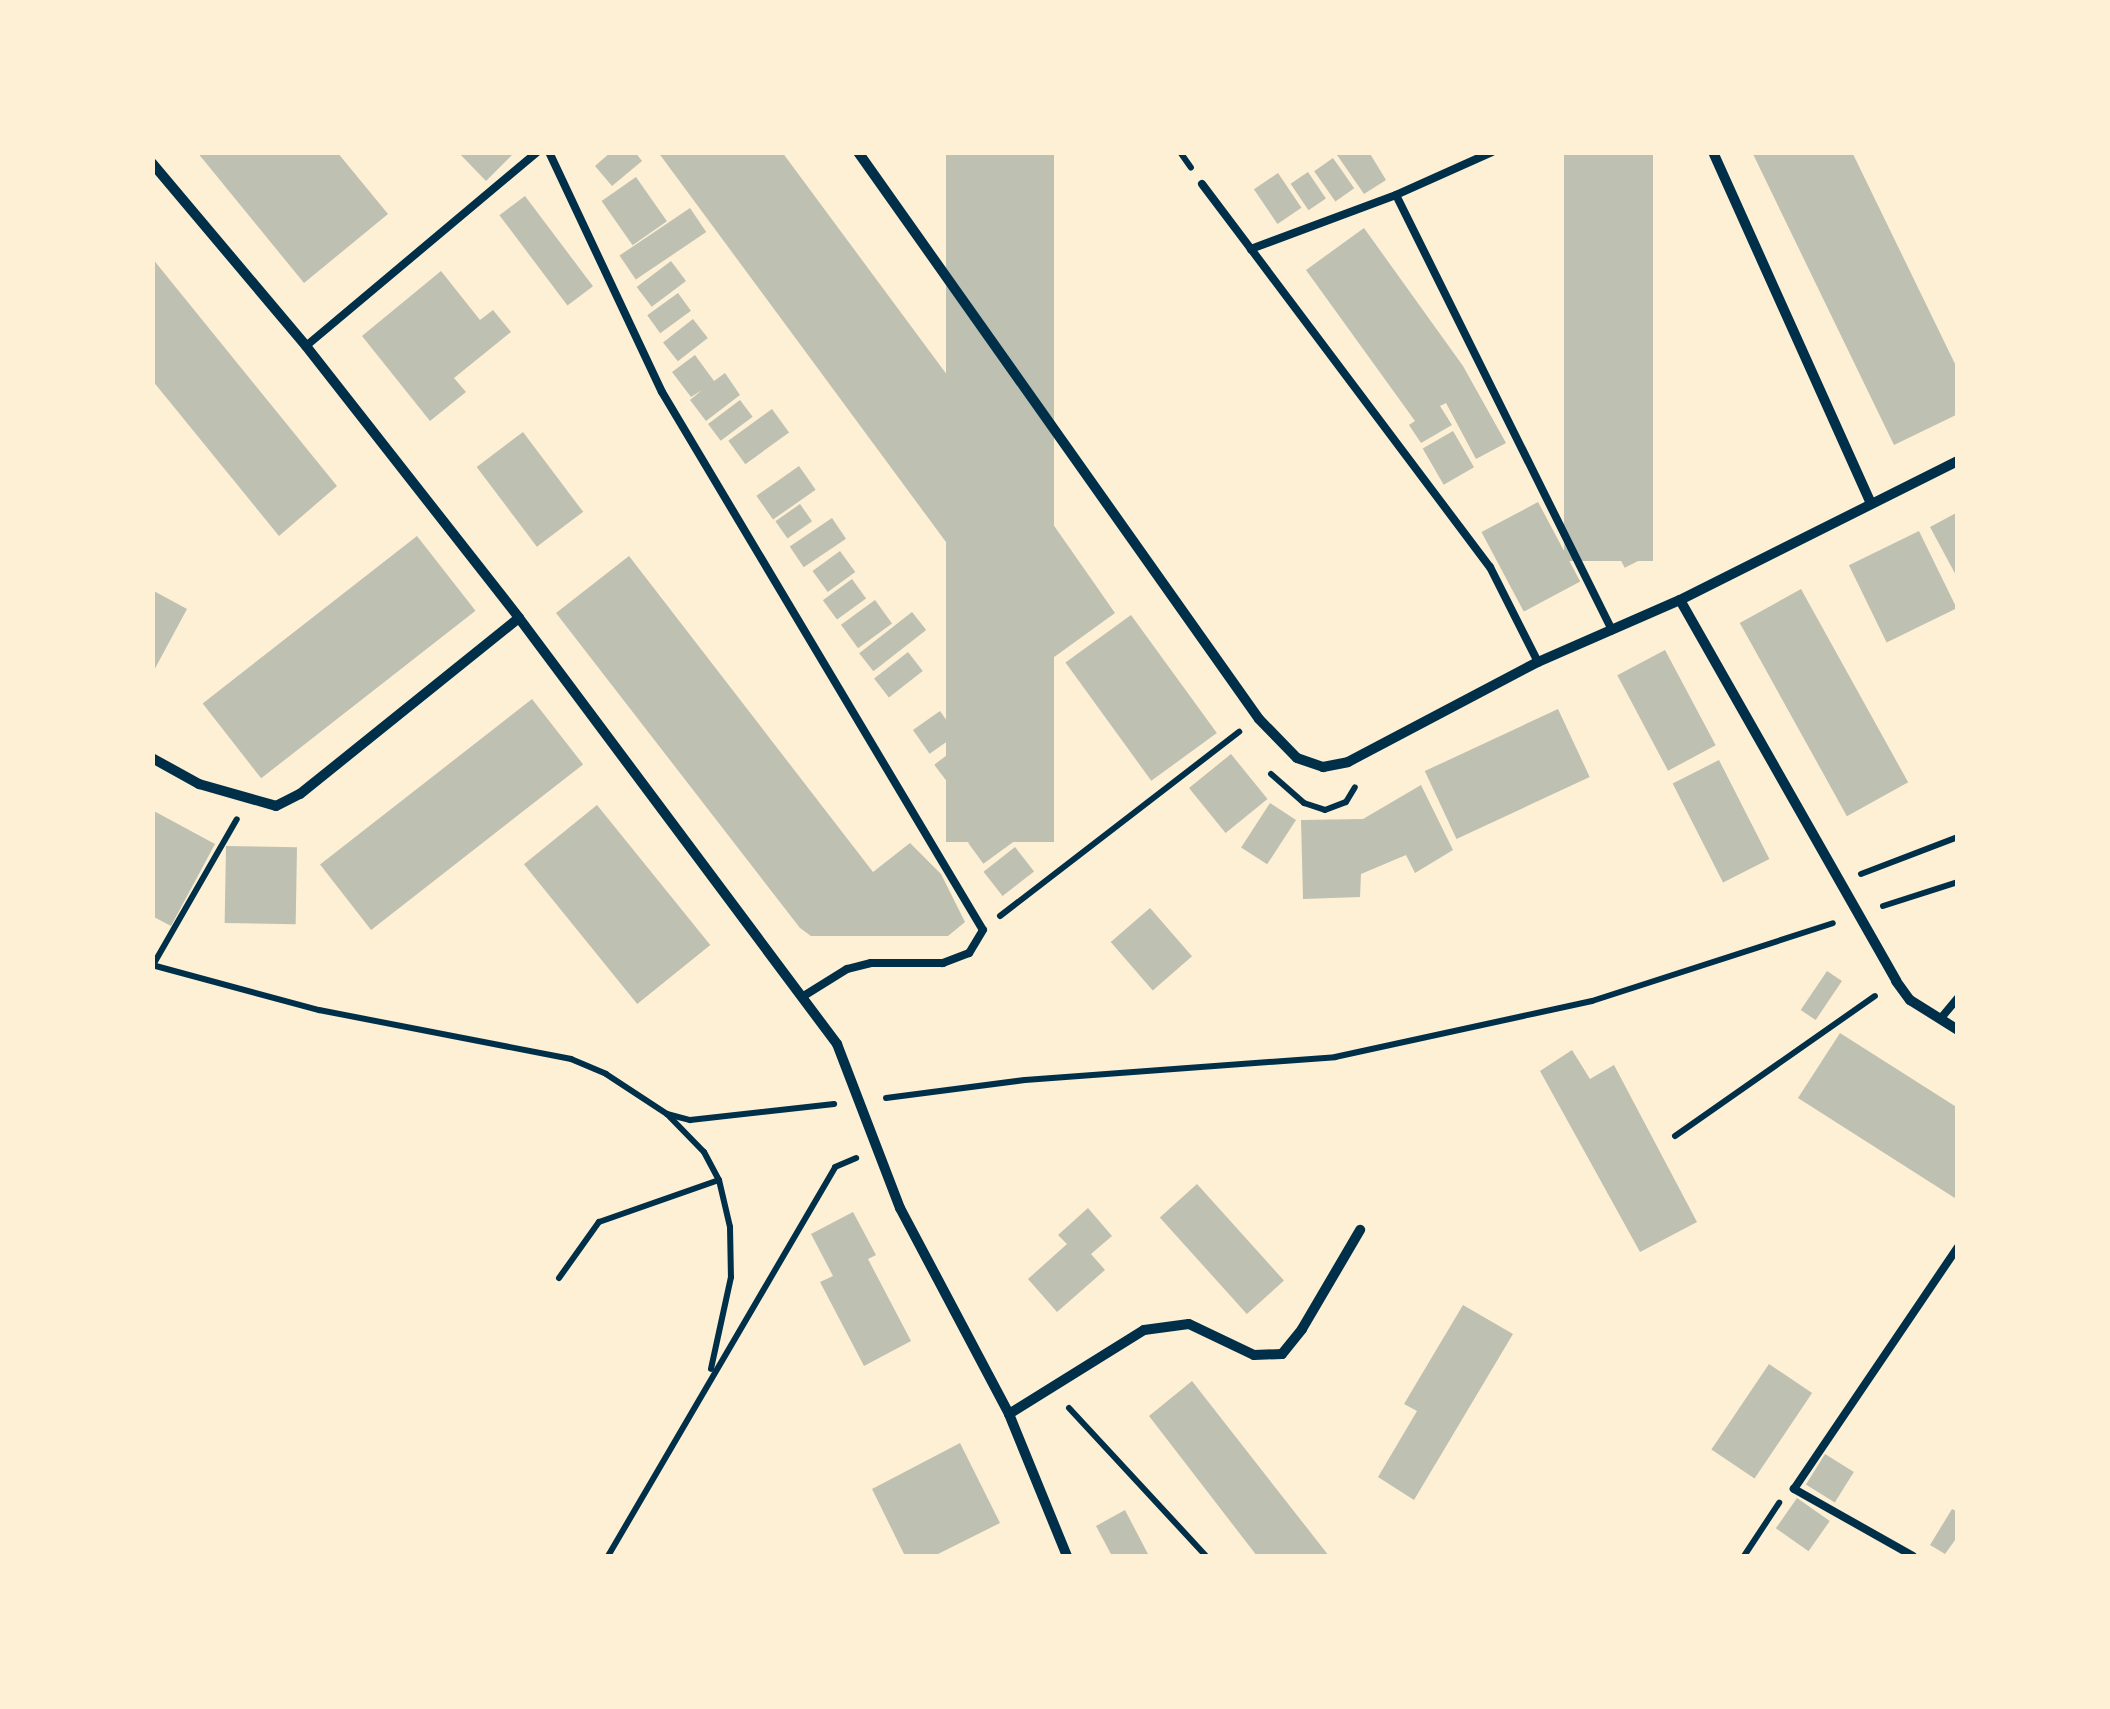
<!DOCTYPE html>
<style>
body{margin:0}
#map{position:relative;width:2110px;height:1709px;overflow:hidden;background:#fdf0d5;font-family:"Golos Text",sans-serif}
div>[style]{position:absolute}
[style*='--x']{left:calc(var(--x)*1px);top:calc(var(--y)*1px);width:calc(var(--w)*1px);rotate:calc(var(--a)*1deg)}
.building>*{inset:0;background:#bec0b2;transform-origin:0 0}
.path>*{height:6px;margin:-3px;padding:0 3px;transform-origin:3px;border-radius:3px;background:#003049}
.service>*{height:8px;margin:-4px;padding:0 4px;transform-origin:4px;border-radius:4px;background:#003049}
.minor>*{height:10px;margin:-5px;padding:0 5px;transform-origin:5px;border-radius:5px;background:#003049}
span{translate:-50% -50%;white-space:nowrap;text-align:center;line-height:1.15;-webkit-text-stroke:8px #fdf0d5;paint-order:stroke}
.frame{position:absolute;inset:0;border:155px solid #fdf0d5;pointer-events:none}
</style>
<div id="map">
<div class="building">
<div style="clip-path:polygon(197px 152px,337px 152px,388px 214px,304px 283px)"></div>
<div style="clip-path:polygon(458px 152px,515px 152px,486px 181px)"></div>
<div style="clip-path:polygon(611px 152px,635px 152px,642px 161px,612px 186px,595px 166px)"></div>
<div style="clip-path:polygon(658px 152px,782px 152px,976px 414px,1115px 613px,1039px 668px)"></div>
<div style="left:946px;top:152px;width:108px;height:690px"></div>
<div style="clip-path:polygon(1335px 152px,1369px 152px,1386px 180px,1364px 194px)"></div>
<div style="left:1564px;top:152px;width:89px;height:409px"></div>
<div style="clip-path:polygon(1752px 152px,1852px 152px,1958px 370px,1958px 414px,1894px 445px)"></div>
<div style="left:1333px;top:158px;width:37px;height:23px;rotate:55deg"></div>
<div style="left:1308px;top:172px;width:32px;height:21px;rotate:56deg"></div>
<div style="left:1278px;top:173px;width:42px;height:29px;rotate:56deg"></div>
<div style="left:636px;top:177px;width:54px;height:42px;rotate:55deg"></div>
<div style="left:525px;top:196px;width:113px;height:32px;rotate:53deg"></div>
<div style="left:690px;top:208px;width:29px;height:85px;rotate:56deg"></div>
<div style="clip-path:polygon(1364px 228px,1463px 366px,1506px 443px,1476px 459px,1446px 403px,1440px 406px,1452px 425px,1421px 443px,1409px 425px,1415px 421px,1306px 270px)"></div>
<div style="clip-path:polygon(152px 258px,337px 486px,279px 536px,152px 380px)"></div>
<div style="left:671px;top:261px;width:25px;height:43px;rotate:53deg"></div>
<div style="clip-path:polygon(441px 271px,480px 320px,493px 310px,511px 332px,454px 378px,466px 392px,430px 421px,362px 336px)"></div>
<div style="left:678px;top:293px;width:22px;height:38px;rotate:54deg"></div>
<div style="left:693px;top:319px;width:24px;height:38px;rotate:52deg"></div>
<div style="clip-path:polygon(695px 355px,714px 381px,725px 373px,740px 395px,706px 421px,690px 400px,702px 390px,691px 397px,672px 372px)"></div>
<div style="left:740px;top:400px;width:21px;height:40px;rotate:53deg"></div>
<div style="left:772px;top:409px;width:29px;height:54px;rotate:54deg"></div>
<div style="left:1453px;top:431px;width:42px;height:35px;rotate:60deg"></div>
<div style="left:523px;top:432px;width:100px;height:58px;rotate:53deg"></div>
<div style="left:799px;top:466px;width:29px;height:52px;rotate:55deg"></div>
<div style="left:1538px;top:502px;width:90px;height:64px;rotate:62deg"></div>
<div style="left:800px;top:504px;width:21px;height:30px;rotate:55deg"></div>
<div style="clip-path:polygon(1958px 512px,1958px 579px,1930px 527px)"></div>
<div style="left:832px;top:518px;width:25px;height:51px;rotate:56deg"></div>
<div style="left:1632px;top:527px;width:33px;height:25px;rotate:63deg"></div>
<div style="left:1919px;top:531px;width:86px;height:78px;rotate:64deg"></div>
<div style="left:417px;top:536px;width:95px;height:272px;rotate:52deg"></div>
<div style="left:840px;top:551px;width:26px;height:34px;rotate:54deg"></div>
<div style="clip-path:polygon(629px 556px,873px 872px,910px 843px,941px 874px,965px 922px,948px 936px,811px 936px,800px 928px,556px 613px)"></div>
<div style="left:852px;top:579px;width:24px;height:36px;rotate:54deg"></div>
<div style="left:1801px;top:589px;width:221px;height:70px;rotate:61deg"></div>
<div style="clip-path:polygon(152px 590px,187px 609px,152px 674px)"></div>
<div style="left:875px;top:600px;width:29px;height:42px;rotate:54deg"></div>
<div style="left:912px;top:612px;width:23px;height:67px;rotate:52deg"></div>
<div style="left:1131px;top:615px;width:146px;height:81px;rotate:54deg"></div>
<div style="left:1665px;top:650px;width:108px;height:54px;rotate:62deg"></div>
<div style="left:908px;top:652px;width:24px;height:43px;rotate:52deg"></div>
<div style="left:532px;top:699px;width:83px;height:269px;rotate:52deg"></div>
<div style="left:1558px;top:709px;width:75px;height:147px;rotate:65deg"></div>
<div style="left:940px;top:711px;width:29px;height:33px;rotate:55deg"></div>
<div style="left:967px;top:740px;width:21px;height:41px;rotate:53deg"></div>
<div style="left:1005px;top:750px;width:21px;height:70px;rotate:55deg"></div>
<div style="left:1231px;top:754px;width:58px;height:54px;rotate:51deg"></div>
<div style="left:1719px;top:760px;width:111px;height:52px;rotate:63deg"></div>
<div style="clip-path:polygon(1421px 785px,1453px 850px,1415px 873px,1406px 855px,1361px 874px,1360px 897px,1303px 899px,1301px 820px,1363px 819px)"></div>
<div style="left:992px;top:792px;width:19px;height:48px;rotate:55deg"></div>
<div style="left:1270px;top:803px;width:31px;height:53px;rotate:33deg"></div>
<div style="left:597px;top:805px;width:180px;height:94px;rotate:51deg"></div>
<div style="clip-path:polygon(152px 810px,215px 844px,171px 926px,152px 916px)"></div>
<div style="left:998px;top:821px;width:26px;height:37px;rotate:54deg"></div>
<div style="left:226px;top:846px;width:71px;height:77px;rotate:1deg"></div>
<div style="left:1015px;top:847px;width:31px;height:40px;rotate:52deg"></div>
<div style="left:1150px;top:908px;width:64px;height:52px;rotate:49deg"></div>
<div style="left:1827px;top:971px;width:18px;height:47px;rotate:34deg"></div>
<div style="clip-path:polygon(1840px 1033px,1958px 1108px,1958px 1200px,1798px 1098px)"></div>
<div style="clip-path:polygon(1572px 1050px,1590px 1079px,1614px 1065px,1697px 1222px,1640px 1252px,1540px 1071px)"></div>
<div style="left:1197px;top:1184px;width:130px;height:50px;rotate:48deg"></div>
<div style="clip-path:polygon(1088px 1208px,1112px 1236px,1091px 1254px,1105px 1270px,1057px 1312px,1028px 1279px,1067px 1244px,1058px 1235px)"></div>
<div style="clip-path:polygon(853px 1212px,876px 1255px,868px 1259px,911px 1341px,864px 1366px,820px 1282px,833px 1276px,811px 1234px)"></div>
<div style="clip-path:polygon(1463px 1305px,1513px 1334px,1414px 1500px,1378px 1477px,1417px 1411px,1404px 1404px)"></div>
<div style="left:1769px;top:1364px;width:52px;height:103px;rotate:34deg"></div>
<div style="clip-path:polygon(1192px 1381px,1329px 1556px,1257px 1556px,1149px 1416px)"></div>
<div style="clip-path:polygon(960px 1443px,1000px 1523px,934px 1556px,905px 1556px,872px 1489px)"></div>
<div style="left:1825px;top:1454px;width:34px;height:36px;rotate:32deg"></div>
<div style="left:1797px;top:1498px;width:40px;height:37px;rotate:35deg"></div>
<div style="clip-path:polygon(1952px 1509px,1958px 1512px,1958px 1536px,1945px 1554px,1930px 1545px)"></div>
<div style="clip-path:polygon(1125px 1510px,1149px 1556px,1112px 1556px,1096px 1526px)"></div>
</div>
<div class="path">
<div style="--x:1180;--y:152;--w:19;--a:55"></div>
<div style="--x:1271;--y:774;--w:44;--a:41.3"></div>
<div style="--x:1304;--y:803;--w:22;--a:18"></div>
<div style="--x:1325;--y:810;--w:22;--a:-21"></div>
<div style="--x:1346;--y:802;--w:17;--a:-59"></div>
<div style="--x:1861;--y:874;--w:104;--a:-20.9"></div>
<div style="--x:1883;--y:906;--w:79;--a:-17.7"></div>
<div style="--x:1000;--y:916;--w:302;--a:-37.6"></div>
<div style="--x:152;--y:965;--w:173;--a:15.1"></div>
<div style="--x:319;--y:1010;--w:257;--a:11"></div>
<div style="--x:571;--y:1059;--w:38;--a:23"></div>
<div style="--x:606;--y:1074;--w:73;--a:33.3"></div>
<div style="--x:667;--y:1114;--w:24;--a:15"></div>
<div style="--x:690;--y:1120;--w:145;--a:-6.3"></div>
<div style="--x:153;--y:965;--w:168;--a:-60.1"></div>
<div style="--x:886;--y:1098;--w:140;--a:-7.4"></div>
<div style="--x:1025;--y:1080;--w:311;--a:-4.2"></div>
<div style="--x:1335;--y:1057;--w:263;--a:-12.3"></div>
<div style="--x:1592;--y:1001;--w:253;--a:-17.9"></div>
<div style="--x:667;--y:1114;--w:53;--a:45.8"></div>
<div style="--x:704;--y:1152;--w:32;--a:62"></div>
<div style="--x:719;--y:1180;--w:48;--a:76.8"></div>
<div style="--x:730;--y:1227;--w:50;--a:88.9"></div>
<div style="--x:731;--y:1277;--w:94;--a:102.3"></div>
<div style="--x:1675;--y:1136;--w:244;--a:-35"></div>
<div style="--x:559;--y:1278;--w:69;--a:-54.5"></div>
<div style="--x:599;--y:1222;--w:127;--a:-19.3"></div>
<div style="--x:1069;--y:1408;--w:202;--a:47.2"></div>
<div style="--x:608;--y:1556;--w:450;--a:-59.7"></div>
<div style="--x:835;--y:1167;--w:23;--a:-23"></div>
<div style="--x:1744;--y:1556;--w:64;--a:-56.6"></div>
</div>
<div class="service">
<div style="--x:549;--y:152;--w:265;--a:64.8"></div>
<div style="--x:662;--y:392;--w:626;--a:59.18"></div>
<div style="--x:983;--y:930;--w:27;--a:121"></div>
<div style="--x:969;--y:953;--w:28;--a:159"></div>
<div style="--x:943;--y:963;--w:72;--a:180"></div>
<div style="--x:871;--y:963;--w:25;--a:166"></div>
<div style="--x:847;--y:969;--w:53;--a:148.1"></div>
<div style="--x:1492;--y:152;--w:105;--a:155.9"></div>
<div style="--x:1396;--y:195;--w:155;--a:159.6"></div>
<div style="--x:1251;--y:249;--w:398;--a:53.1"></div>
<div style="--x:1490;--y:567;--w:106;--a:63.2"></div>
<div style="--x:1202;--y:184;--w:81;--a:53"></div>
<div style="--x:1396;--y:195;--w:486;--a:63.6"></div>
<div style="--x:306;--y:346;--w:302;--a:-40"></div>
<div style="--x:1941;--y:1018;--w:26;--a:-50"></div>
<div style="--x:1913;--y:1556;--w:137;--a:-150.6"></div>
<div style="--x:1794;--y:1489;--w:292;--a:-55.9"></div>
</div>
<div class="minor">
<div style="--x:858;--y:152;--w:694;--a:54.73"></div>
<div style="--x:1259;--y:719;--w:54;--a:45.7"></div>
<div style="--x:1297;--y:758;--w:28;--a:19"></div>
<div style="--x:1323;--y:767;--w:25;--a:-11"></div>
<div style="--x:1348;--y:762;--w:215;--a:-27.8"></div>
<div style="--x:1538;--y:662;--w:155;--a:-23.6"></div>
<div style="--x:1680;--y:600;--w:311;--a:-26.6"></div>
<div style="--x:1713;--y:152;--w:385;--a:65.8"></div>
<div style="--x:152;--y:163;--w:239;--a:49.9"></div>
<div style="--x:306;--y:346;--w:345;--a:51.9"></div>
<div style="--x:519;--y:618;--w:532;--a:53.26"></div>
<div style="--x:837;--y:1044;--w:176;--a:69"></div>
<div style="--x:900;--y:1208;--w:233;--a:62.1"></div>
<div style="--x:1009;--y:1414;--w:153;--a:67.8"></div>
<div style="--x:1680;--y:600;--w:438;--a:60.4"></div>
<div style="--x:1896;--y:981;--w:24;--a:54"></div>
<div style="--x:1910;--y:1000;--w:57;--a:32"></div>
<div style="--x:152;--y:758;--w:54;--a:29"></div>
<div style="--x:199;--y:784;--w:80;--a:15.9"></div>
<div style="--x:276;--y:806;--w:27;--a:-27"></div>
<div style="--x:300;--y:794;--w:281;--a:-38.8"></div>
<div style="--x:1009;--y:1414;--w:159;--a:-31.9"></div>
<div style="--x:1144;--y:1330;--w:45;--a:-7.6"></div>
<div style="--x:1189;--y:1324;--w:72;--a:25.5"></div>
<div style="--x:1254;--y:1355;--w:28;--a:-2"></div>
<div style="--x:1282;--y:1354;--w:32;--a:-51"></div>
<div style="--x:1302;--y:1329;--w:115;--a:-59.6"></div>
</div>
<div class="frame"></div>
</div>
